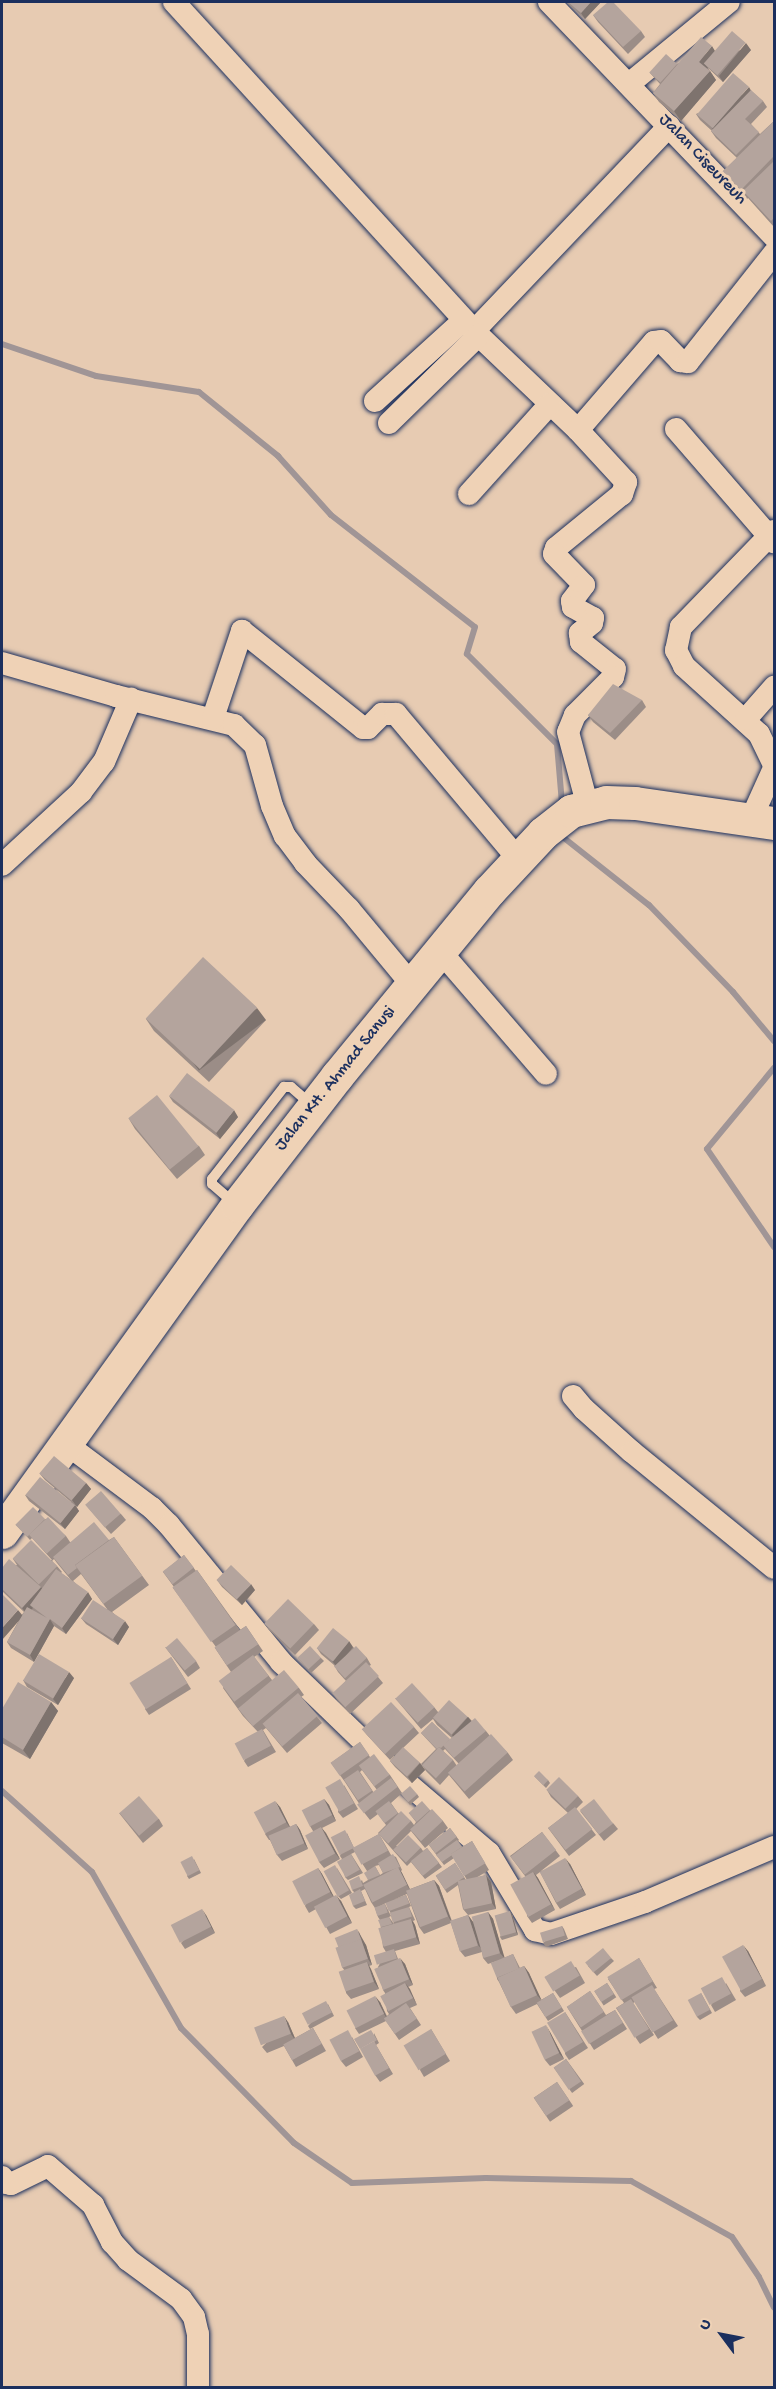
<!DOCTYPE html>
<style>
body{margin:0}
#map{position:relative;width:776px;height:2389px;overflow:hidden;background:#e7cbb2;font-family:"Gochi Hand",sans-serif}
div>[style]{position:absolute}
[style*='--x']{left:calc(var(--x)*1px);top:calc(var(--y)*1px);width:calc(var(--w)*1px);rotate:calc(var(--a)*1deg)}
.stream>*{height:6px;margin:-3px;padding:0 3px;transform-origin:3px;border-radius:3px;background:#a09596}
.roads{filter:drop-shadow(0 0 2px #1b2f5e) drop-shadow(0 0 2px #1b2f5e)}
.service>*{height:10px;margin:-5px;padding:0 5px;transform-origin:5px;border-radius:5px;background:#efd2b6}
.minor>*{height:22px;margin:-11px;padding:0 11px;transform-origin:11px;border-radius:11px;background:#efd2b6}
.trunk>*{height:33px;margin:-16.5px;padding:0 16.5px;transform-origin:16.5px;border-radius:16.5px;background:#efd2b6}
.wall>*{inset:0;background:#9b8d87;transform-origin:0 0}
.shaded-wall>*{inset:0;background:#7e736e;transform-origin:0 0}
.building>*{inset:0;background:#b4a49d;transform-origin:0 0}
span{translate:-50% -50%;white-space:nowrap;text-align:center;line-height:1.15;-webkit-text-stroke:6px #efd2b6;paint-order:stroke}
.street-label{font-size:18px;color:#1b2f5e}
.frame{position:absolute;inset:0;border:3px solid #1b2f5e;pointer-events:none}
.north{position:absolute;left:692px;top:2305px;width:60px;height:60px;-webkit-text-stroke:4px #efd2b6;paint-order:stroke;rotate:302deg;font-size:16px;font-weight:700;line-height:24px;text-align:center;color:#1b2f5e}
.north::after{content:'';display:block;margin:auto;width:21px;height:27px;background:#1b2f5e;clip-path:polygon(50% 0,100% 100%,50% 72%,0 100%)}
</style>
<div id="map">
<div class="stream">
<div style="--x:2;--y:344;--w:99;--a:18.8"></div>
<div style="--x:96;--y:376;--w:104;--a:8.8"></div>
<div style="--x:199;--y:392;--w:102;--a:39"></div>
<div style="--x:278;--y:456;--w:79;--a:48.1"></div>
<div style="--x:331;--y:515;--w:182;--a:37.9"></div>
<div style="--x:475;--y:627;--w:28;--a:107"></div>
<div style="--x:467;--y:654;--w:127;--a:45"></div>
<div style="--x:557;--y:744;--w:60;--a:85.2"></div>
<div style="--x:559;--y:834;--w:115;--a:38.3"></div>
<div style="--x:649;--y:905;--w:121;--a:46"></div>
<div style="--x:733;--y:992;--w:64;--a:50.1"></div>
<div style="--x:774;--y:1068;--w:105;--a:129.6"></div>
<div style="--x:707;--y:1149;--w:119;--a:55.6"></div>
<div style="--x:2;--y:1791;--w:121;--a:42"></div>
<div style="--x:92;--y:1872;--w:180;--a:60.3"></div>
<div style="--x:181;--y:2028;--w:161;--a:45.5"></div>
<div style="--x:294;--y:2143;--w:70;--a:34.6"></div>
<div style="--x:352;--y:2183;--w:134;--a:-2.1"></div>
<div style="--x:486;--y:2178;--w:145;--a:1.2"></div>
<div style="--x:631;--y:2181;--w:115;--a:29"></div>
<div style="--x:732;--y:2237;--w:48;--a:56"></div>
<div style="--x:759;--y:2277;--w:34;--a:64"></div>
</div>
<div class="roads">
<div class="service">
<div style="--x:234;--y:1203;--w:29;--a:-139"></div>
<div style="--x:212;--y:1184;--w:5;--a:-90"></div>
<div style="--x:212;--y:1179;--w:117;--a:-52"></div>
<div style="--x:284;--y:1087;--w:7;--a:0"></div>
<div style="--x:291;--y:1087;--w:28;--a:41"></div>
</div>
<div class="minor">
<div style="--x:174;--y:2;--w:445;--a:47.6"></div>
<div style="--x:474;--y:331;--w:144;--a:43.6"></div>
<div style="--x:578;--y:430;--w:71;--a:47.3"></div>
<div style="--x:626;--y:482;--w:13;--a:108"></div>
<div style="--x:622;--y:494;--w:85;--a:140.7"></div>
<div style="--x:556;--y:548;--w:6;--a:108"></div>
<div style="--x:554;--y:554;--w:43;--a:45.9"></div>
<div style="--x:584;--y:585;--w:20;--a:127"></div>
<div style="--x:572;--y:601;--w:6;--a:81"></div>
<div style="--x:573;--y:607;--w:23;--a:29"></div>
<div style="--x:593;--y:618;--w:5;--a:101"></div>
<div style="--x:592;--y:623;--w:16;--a:140"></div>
<div style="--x:580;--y:633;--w:9;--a:84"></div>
<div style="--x:581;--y:642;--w:43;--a:38.5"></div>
<div style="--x:615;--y:669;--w:8;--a:104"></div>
<div style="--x:613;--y:677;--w:54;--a:135"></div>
<div style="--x:575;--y:715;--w:18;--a:112"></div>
<div style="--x:568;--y:732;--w:78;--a:75.1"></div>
<div style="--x:549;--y:2;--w:325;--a:46.2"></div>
<div style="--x:629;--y:84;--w:129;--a:-39.4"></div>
<div style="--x:474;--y:331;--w:283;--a:-46.4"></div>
<div style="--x:375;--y:401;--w:120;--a:-42.3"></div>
<div style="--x:389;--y:423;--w:126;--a:-44.4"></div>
<div style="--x:676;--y:429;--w:150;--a:49.1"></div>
<div style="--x:578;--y:430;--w:116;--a:-49.2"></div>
<div style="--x:654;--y:342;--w:7;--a:-8"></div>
<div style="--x:661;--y:341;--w:28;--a:46"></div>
<div style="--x:680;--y:361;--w:8;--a:7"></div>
<div style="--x:688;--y:362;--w:139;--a:-51.7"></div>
<div style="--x:469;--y:494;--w:121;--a:-48"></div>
<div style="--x:774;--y:531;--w:134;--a:134.1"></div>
<div style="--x:681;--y:627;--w:24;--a:102"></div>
<div style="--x:676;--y:650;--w:18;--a:63"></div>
<div style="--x:684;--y:666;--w:101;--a:42.2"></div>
<div style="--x:759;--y:734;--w:34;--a:64"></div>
<div style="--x:2;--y:663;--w:119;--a:16.1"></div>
<div style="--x:116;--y:696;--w:122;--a:13.8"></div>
<div style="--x:234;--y:725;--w:29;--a:44"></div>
<div style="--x:255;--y:745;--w:63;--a:74.4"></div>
<div style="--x:272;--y:806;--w:33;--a:67"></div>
<div style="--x:285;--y:836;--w:34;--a:53"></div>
<div style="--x:305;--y:863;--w:64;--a:46.3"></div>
<div style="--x:349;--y:909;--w:99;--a:50.3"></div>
<div style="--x:213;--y:718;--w:92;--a:-71.6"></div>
<div style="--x:242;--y:631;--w:155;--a:38.7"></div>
<div style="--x:363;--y:728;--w:5;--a:0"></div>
<div style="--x:368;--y:728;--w:20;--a:-45"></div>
<div style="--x:382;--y:714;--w:14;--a:0"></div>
<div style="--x:396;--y:714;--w:189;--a:49.9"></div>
<div style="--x:746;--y:719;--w:43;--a:-48.8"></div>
<div style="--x:751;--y:819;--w:56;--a:-65.7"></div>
<div style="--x:2;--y:865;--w:108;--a:-42.7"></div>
<div style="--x:81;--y:792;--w:38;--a:-53"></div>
<div style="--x:104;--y:762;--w:69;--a:-66.8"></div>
<div style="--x:440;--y:951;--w:162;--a:49.2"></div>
<div style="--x:573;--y:1396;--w:17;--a:50"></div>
<div style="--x:584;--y:1409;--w:64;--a:41.9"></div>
<div style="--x:632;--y:1452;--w:183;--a:39.2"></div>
<div style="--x:65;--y:1443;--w:109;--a:36.8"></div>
<div style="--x:152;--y:1508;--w:24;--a:45"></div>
<div style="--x:169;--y:1525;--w:177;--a:50.7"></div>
<div style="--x:281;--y:1662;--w:168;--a:44"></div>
<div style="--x:402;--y:1779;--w:114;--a:40.4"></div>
<div style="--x:489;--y:1853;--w:90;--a:59.1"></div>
<div style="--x:535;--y:1930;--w:16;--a:14"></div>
<div style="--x:551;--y:1934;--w:99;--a:-18.8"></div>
<div style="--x:645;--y:1902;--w:140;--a:-23.1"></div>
<div style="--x:2;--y:2177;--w:7;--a:56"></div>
<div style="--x:6;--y:2183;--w:5;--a:11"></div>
<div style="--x:11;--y:2184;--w:41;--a:-25.9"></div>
<div style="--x:48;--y:2166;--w:60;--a:40.9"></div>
<div style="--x:93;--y:2205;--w:42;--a:62.8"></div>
<div style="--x:112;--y:2242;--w:24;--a:48"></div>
<div style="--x:128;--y:2260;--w:66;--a:36.3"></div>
<div style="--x:181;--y:2299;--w:22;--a:54"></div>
<div style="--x:194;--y:2317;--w:17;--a:77"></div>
<div style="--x:198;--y:2334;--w:54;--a:90"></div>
</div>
<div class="trunk">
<div style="--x:2;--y:1532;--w:403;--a:-54.3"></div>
<div style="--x:237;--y:1205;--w:163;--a:-52.2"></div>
<div style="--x:337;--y:1076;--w:239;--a:-50.6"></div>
<div style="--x:489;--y:891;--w:79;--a:-47"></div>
<div style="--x:543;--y:833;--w:36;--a:-38"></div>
<div style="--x:571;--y:811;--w:36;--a:-14"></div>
<div style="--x:606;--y:802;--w:29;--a:2"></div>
<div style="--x:635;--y:803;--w:140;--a:8.2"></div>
</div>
</div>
<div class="wall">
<div style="clip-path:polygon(566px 2px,601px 2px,585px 19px)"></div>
<div style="clip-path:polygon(593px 15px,641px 31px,645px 37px,628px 54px,598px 22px)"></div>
<div style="clip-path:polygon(751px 50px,723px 82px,708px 68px,716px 80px,681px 121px,659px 102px,653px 93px,660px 84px,650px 73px,715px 51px)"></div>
<div style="clip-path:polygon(751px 91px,763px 101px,767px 107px,751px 124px,760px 134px,774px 121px,774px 227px,748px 198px,747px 199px,729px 181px,722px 172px,737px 158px,716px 138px,711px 131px,712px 131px,700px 120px,696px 114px)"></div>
<div style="clip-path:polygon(642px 700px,646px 707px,615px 740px,593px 722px,588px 715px)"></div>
<div style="clip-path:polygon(146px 1019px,266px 1020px,209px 1082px,154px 1031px)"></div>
<div style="clip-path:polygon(169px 1096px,238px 1117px,220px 1139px,173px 1102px)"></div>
<div style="clip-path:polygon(129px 1119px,199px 1146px,205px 1155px,177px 1179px,135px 1129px)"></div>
<div style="clip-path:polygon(40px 1474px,86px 1483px,91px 1489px,77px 1507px,75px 1505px,79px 1511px,65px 1529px,29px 1501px,25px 1495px,71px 1502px,45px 1480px)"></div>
<div style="clip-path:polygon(86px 1505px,121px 1514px,126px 1520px,111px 1534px,91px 1511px)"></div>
<div style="clip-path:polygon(evenodd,46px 1519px,66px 1536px,70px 1542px,109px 1540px,114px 1537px,149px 1585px,112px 1612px,129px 1627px,118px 1645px,86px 1624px,81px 1618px,107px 1609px,81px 1574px,73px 1581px,92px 1599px,66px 1634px,54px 1626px,34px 1662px,11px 1648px,7px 1642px,19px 1620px,2px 1640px,24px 1612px,2px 1591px,2px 1568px,17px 1565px,13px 1559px,52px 1560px,32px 1538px,30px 1540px,16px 1525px,46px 1519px,54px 1559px,57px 1563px,71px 1580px,61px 1573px,62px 1572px,57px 1566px,52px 1561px,54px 1559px)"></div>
<div style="clip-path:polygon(184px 1555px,196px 1571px,197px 1570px,240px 1630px,246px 1626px,263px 1651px,254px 1657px,272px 1680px,299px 1688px,304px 1695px,301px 1697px,322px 1723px,287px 1753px,266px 1728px,263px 1730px,276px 1752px,248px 1767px,244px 1761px,258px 1732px,243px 1716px,223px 1688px,231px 1672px,215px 1648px,216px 1647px,173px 1588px,174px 1587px,163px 1572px)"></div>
<div style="clip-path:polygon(217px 1580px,255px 1590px,242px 1605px,222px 1587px)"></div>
<div style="clip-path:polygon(265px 1624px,314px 1624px,319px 1630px,295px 1655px,269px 1630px)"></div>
<div style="clip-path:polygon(165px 1647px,196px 1661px,200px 1668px,188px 1677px)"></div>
<div style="clip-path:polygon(353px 1647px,367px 1658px,371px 1665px,369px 1666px,383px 1683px,350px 1714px,337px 1700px,333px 1694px,346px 1681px,338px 1672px,334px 1665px,321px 1654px,317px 1648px)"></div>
<div style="clip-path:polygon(171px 1657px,191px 1689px,149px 1715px,145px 1709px)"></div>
<div style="clip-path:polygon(298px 1658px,321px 1658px,324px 1661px,311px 1673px)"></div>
<div style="clip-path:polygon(74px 1678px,58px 1705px,27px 1687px,23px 1680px)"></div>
<div style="clip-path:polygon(evenodd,395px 1698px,434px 1707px,438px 1712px,468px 1717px,472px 1721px,486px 1731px,490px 1736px,508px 1753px,513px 1760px,469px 1799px,449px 1775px,440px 1785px,426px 1771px,421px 1764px,436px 1749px,421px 1733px,432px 1722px,451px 1741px,453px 1739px,437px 1725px,433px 1719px,421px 1729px,395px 1698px,445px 1749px,459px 1764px,457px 1766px,453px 1760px,443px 1751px,445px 1749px)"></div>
<div style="clip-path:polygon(51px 1702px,58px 1711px,30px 1759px,2px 1743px,2px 1709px)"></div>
<div style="clip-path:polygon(414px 1727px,419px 1733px,403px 1748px,420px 1763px,425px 1770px,412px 1783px,395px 1767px,390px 1761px,397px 1753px,390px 1760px,367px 1735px,362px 1729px)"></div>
<div style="clip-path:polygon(evenodd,360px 1742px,370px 1757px,390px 1775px,402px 1793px,417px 1794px,419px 1797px,410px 1805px,401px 1794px,391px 1803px,398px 1813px,411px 1821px,414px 1825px,416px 1822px,409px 1813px,430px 1810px,443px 1821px,448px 1828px,425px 1848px,411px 1831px,396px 1846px,421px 1848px,423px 1851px,427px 1848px,442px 1867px,425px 1879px,411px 1862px,407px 1866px,383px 1839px,378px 1833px,386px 1825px,378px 1814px,370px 1820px,359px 1806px,360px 1805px,345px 1782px,331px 1763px,360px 1742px,362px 1770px,377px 1790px,374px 1793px,360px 1772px,362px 1770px)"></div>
<div style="clip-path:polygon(534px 1776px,548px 1780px,550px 1783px,546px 1788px)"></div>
<div style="clip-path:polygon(344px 1785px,358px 1809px,343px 1818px,338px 1812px)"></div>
<div style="clip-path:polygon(547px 1790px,578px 1796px,583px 1802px,576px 1809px,596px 1835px,569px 1856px,548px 1828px,568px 1813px,551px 1797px)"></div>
<div style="clip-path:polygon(324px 1799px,329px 1805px,336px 1821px,322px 1828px,340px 1859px,324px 1868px,319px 1862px,313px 1831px,310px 1826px)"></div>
<div style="clip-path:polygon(280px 1807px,290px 1827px,296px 1824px,300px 1830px,308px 1849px,282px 1861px,277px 1855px,270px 1840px,269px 1840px,265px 1834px)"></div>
<div style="clip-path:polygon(580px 1811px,613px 1823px,618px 1829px,604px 1841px)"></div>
<div style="clip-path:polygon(119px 1813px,159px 1819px,163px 1826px,143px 1843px)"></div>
<div style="clip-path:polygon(450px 1828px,459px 1840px,458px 1841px,462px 1847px,472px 1841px,489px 1870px,476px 1878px,486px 1875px,491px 1882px,496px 1909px,468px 1915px,463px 1909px,458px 1885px,447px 1893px,436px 1876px,455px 1863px,466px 1880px,467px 1880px,454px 1858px,444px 1865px,429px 1845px)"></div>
<div style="clip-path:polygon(542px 1832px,560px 1856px,541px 1871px,570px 1864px,586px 1895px,560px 1909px,556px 1903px,540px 1872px,536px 1875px,555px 1910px,532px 1923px,527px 1916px,525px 1876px,510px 1856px)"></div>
<div style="clip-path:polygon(evenodd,347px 1833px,354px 1848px,379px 1834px,391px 1855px,396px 1857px,402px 1870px,401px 1871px,410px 1889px,434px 1880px,439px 1886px,452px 1921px,468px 1915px,473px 1922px,488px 1912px,493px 1919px,504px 1958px,513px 1954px,520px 1968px,524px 1966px,529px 1973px,541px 2000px,553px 1993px,564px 2011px,548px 2021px,537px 2004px,516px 2014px,511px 2007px,499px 1982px,497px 1979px,497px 1961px,488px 1964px,483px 1958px,482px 1952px,465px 1957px,460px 1951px,451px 1923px,424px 1934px,419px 1927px,407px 1894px,393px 1900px,406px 1895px,411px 1906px,409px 1907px,415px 1920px,413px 1921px,415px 1925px,420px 1944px,395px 1951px,398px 1959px,405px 1964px,413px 1985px,408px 1987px,417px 2005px,410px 2008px,421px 2025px,399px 2040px,386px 2021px,359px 2034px,355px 2028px,380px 2002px,387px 2016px,389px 2014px,387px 2011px,385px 1993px,383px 1990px,378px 1967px,386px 1952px,383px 1947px,380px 1920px,378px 1917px,375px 1908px,371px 1902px,365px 1889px,361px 1891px,367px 1905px,356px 1909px,353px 1906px,354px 1892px,352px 1890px,362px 1880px,363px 1883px,368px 1880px,367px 1871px,355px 1852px,351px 1854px,363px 1873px,348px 1880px,345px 1877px,342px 1859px,340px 1856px,347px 1833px,379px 1865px,383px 1873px,380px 1875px,375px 1866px,379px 1865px,347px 1833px,386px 1903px,391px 1914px,394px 1924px,389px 1917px,391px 1916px,385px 1904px,378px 1907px,386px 1903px)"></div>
<div style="clip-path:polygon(194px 1859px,201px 1873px,189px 1879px,187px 1876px)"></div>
<div style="clip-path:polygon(318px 1868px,322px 1874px,334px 1897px,341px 1901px,352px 1923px,330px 1934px,316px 1909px,309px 1913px,305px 1906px)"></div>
<div style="clip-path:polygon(337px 1868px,352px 1893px,341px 1899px,338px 1896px)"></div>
<div style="clip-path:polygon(512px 1914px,518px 1935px,502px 1940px,500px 1937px)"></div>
<div style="clip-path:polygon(206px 1915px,215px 1933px,185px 1949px,181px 1943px)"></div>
<div style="clip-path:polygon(562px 1926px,564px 1929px,568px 1939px,546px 1947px,543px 1943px)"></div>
<div style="clip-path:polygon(359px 1932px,363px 1942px,366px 1945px,372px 1965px,369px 1966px,379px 1989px,351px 1999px,346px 1993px,345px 1971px,342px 1967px,338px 1947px)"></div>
<div style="clip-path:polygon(748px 1951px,766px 1986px,745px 1997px,740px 1991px)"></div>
<div style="clip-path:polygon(611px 1958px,614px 1961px,597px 1976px,588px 1966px)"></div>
<div style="clip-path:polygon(639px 1958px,657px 1988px,654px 1989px,678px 2026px,658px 2039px,635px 2002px,633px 2003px,654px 2035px,640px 2044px,616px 2008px,624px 2003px,608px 1979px)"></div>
<div style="clip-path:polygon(576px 1967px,585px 1983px,560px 1998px,545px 1977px)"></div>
<div style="left:607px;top:1983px;width:17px;height:15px;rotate:57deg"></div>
<div style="clip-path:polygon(726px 1983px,736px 2000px,715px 2012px,711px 2005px)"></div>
<div style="clip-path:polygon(590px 1991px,606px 2015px,615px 2010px,627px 2029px,594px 2050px,567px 2007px)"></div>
<div style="clip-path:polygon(701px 1993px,712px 2013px,700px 2020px,697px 2017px)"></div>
<div style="clip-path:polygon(328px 2004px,334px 2016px,310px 2029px,308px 2026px)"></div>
<div style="clip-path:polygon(565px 2012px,588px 2048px,569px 2060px,565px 2054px)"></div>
<div style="clip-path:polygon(288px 2022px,295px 2038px,313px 2028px,326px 2051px,296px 2067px,284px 2046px,267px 2053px,262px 2047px)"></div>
<div style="clip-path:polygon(431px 2029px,450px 2061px,424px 2077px,420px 2070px)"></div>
<div style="clip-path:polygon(550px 2032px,564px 2059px,550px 2066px,545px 2060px)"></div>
<div style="clip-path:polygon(374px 2033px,379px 2043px,376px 2045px,393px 2074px,380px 2082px,375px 2075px)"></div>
<div style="clip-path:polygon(352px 2037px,363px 2057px,346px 2067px,341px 2061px)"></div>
<div style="left:566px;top:2059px;width:31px;height:15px;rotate:54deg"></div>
<div style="left:557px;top:2082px;width:29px;height:28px;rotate:56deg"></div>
</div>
<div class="shaded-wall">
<div style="clip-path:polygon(591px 2px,601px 2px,585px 19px,581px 13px)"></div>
<div style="clip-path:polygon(746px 43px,751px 50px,723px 82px,719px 76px)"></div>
<div style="clip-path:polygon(712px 46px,718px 56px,704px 63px,708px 68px,705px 71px,699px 62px)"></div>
<div style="clip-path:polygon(710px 71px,716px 80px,681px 121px,674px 111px)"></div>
<div style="clip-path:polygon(749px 87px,753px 94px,716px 134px,712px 128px)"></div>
<div style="left:257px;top:1008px;width:15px;height:84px;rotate:53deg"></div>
<div style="clip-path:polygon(234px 1110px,238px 1117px,220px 1139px,216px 1133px)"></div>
<div style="clip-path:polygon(86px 1483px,91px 1489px,77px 1507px,72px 1500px)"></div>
<div style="clip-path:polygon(75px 1505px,79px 1511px,65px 1529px,60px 1523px)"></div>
<div style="clip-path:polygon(251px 1584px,255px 1590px,242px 1605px,237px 1599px)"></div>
<div style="clip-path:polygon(41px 1587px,46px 1594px,30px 1605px,33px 1608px,27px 1614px,22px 1608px)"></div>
<div style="clip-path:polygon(88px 1592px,92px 1599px,66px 1634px,62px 1628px)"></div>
<div style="clip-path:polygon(18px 1610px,23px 1616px,2px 1640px,2px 1628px)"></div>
<div style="clip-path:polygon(50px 1619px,54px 1626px,34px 1662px,30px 1655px)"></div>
<div style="clip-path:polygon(125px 1621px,129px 1627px,118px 1645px,113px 1639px)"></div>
<div style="clip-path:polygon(349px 1641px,353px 1647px,337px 1667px,332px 1661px)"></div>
<div style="clip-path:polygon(69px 1672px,74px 1678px,58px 1705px,53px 1699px)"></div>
<div style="clip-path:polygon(51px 1702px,58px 1711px,30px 1759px,23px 1750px)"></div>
<div style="clip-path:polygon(468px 1717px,473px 1723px,456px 1742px,452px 1735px)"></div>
<div style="clip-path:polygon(420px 1763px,425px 1770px,412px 1783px,408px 1777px)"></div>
<div style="clip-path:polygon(324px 1799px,329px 1805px,336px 1821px,332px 1815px)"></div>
<div style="clip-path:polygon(275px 1801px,280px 1807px,291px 1829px,286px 1822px)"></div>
<div style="clip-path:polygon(296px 1824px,300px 1830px,308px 1849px,304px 1843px)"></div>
<div style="clip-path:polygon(321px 1827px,326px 1833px,340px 1859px,335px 1853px)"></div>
<div style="clip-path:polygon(565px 1858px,570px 1864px,586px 1895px,582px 1889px)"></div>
<div style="clip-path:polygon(398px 1867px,402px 1873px,411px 1892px,407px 1885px)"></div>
<div style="clip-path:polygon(318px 1868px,322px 1874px,335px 1899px,330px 1892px)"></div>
<div style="clip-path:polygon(533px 1872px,538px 1878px,555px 1910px,551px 1904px)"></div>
<div style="clip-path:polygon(486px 1875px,491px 1882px,496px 1909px,492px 1903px)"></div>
<div style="clip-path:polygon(434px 1880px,439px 1886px,452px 1923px,448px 1916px)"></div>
<div style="clip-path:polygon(336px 1895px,341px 1901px,352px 1923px,347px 1916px)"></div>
<div style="clip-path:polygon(202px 1909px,206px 1915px,215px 1933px,211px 1927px)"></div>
<div style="clip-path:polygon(510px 1911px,512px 1914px,518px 1935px,516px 1932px)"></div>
<div style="clip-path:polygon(488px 1912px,493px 1919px,505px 1959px,500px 1953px)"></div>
<div style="clip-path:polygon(468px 1915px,473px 1922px,483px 1951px,478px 1945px)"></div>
<div style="clip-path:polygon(411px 1919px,415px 1925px,420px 1944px,416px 1937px)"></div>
<div style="clip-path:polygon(357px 1929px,366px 1945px,372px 1965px,368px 1959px)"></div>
<div style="clip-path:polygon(743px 1945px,748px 1951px,766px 1986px,762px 1979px)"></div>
<div style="clip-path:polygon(400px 1958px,405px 1964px,413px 1985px,409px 1979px)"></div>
<div style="clip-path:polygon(367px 1962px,371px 1969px,379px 1989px,374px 1982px)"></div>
<div style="clip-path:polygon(524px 1966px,529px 1973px,542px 2001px,537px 1995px)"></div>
<div style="clip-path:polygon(405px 1983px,410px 1989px,417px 2005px,413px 1998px)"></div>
<div style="clip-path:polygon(375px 1996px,380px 2002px,388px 2020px,384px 2014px)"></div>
<div style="clip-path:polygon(284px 2016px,288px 2022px,296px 2041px,291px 2034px)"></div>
<div style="clip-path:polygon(546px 2025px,550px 2032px,564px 2059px,559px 2053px)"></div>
</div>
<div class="building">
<div style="clip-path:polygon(568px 2px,591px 2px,581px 13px)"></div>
<div style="clip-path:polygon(608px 2px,613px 2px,641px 31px,623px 47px,593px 15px)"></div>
<div style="left:732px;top:31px;width:18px;height:43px;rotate:41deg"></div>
<div style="clip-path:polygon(701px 37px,712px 46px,699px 62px,710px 71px,674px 111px,653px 93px)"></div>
<div style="left:666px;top:54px;width:15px;height:25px;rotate:42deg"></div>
<div style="left:733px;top:73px;width:21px;height:55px;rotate:41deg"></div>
<div style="clip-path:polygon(751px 90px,763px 101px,745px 119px,759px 132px,736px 155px,711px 131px)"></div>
<div style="clip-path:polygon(774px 121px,774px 156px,741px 190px,722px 172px)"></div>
<div style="clip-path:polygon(774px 161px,774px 218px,771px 221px,743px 191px)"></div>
<div style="clip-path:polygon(613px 684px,642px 700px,610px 733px,588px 715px)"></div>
<div style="left:203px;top:957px;width:74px;height:84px;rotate:43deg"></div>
<div style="left:187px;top:1073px;width:60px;height:29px;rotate:38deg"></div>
<div style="left:157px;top:1095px;width:66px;height:37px;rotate:51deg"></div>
<div style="left:54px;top:1456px;width:42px;height:23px;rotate:40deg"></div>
<div style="left:40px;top:1477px;width:45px;height:23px;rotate:39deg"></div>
<div style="left:101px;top:1491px;width:30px;height:21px;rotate:49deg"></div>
<div style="left:33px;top:1507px;width:17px;height:25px;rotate:45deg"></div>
<div style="left:48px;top:1517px;width:26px;height:26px;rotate:47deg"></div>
<div style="clip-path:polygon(94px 1522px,109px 1540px,75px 1565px,77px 1568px,68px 1575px,53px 1557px)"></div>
<div style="left:114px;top:1537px;width:48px;height:48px;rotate:54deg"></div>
<div style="left:31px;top:1540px;width:37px;height:26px;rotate:45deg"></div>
<div style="left:184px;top:1555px;width:16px;height:27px;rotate:52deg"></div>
<div style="clip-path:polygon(9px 1559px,41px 1587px,22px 1608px,2px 1589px,2px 1568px)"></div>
<div style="left:231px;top:1565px;width:28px;height:21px;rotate:44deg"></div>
<div style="clip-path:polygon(56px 1569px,88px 1592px,62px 1628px,50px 1619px,30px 1655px,7px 1642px,27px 1607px,47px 1618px,30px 1605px)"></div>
<div style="left:197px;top:1570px;width:67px;height:30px;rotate:55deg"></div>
<div style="clip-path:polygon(2px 1594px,18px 1610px,2px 1628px)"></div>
<div style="left:288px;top:1599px;width:36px;height:34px;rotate:44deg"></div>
<div style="left:93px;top:1600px;width:38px;height:22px;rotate:33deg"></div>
<div style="left:246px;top:1626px;width:22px;height:38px;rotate:56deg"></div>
<div style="left:333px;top:1628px;width:21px;height:26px;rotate:39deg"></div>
<div style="left:177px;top:1638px;width:30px;height:15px;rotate:50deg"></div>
<div style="left:310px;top:1646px;width:16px;height:17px;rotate:47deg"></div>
<div style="left:356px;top:1646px;width:16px;height:30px;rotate:47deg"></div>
<div style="left:39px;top:1654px;width:35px;height:31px;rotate:31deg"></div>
<div style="left:253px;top:1655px;width:26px;height:43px;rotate:53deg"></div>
<div style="left:171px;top:1657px;width:31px;height:49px;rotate:58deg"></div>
<div style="left:366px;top:1662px;width:19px;height:46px;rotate:47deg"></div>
<div style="left:284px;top:1670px;width:23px;height:60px;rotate:50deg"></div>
<div style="clip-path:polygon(18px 1682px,51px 1702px,23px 1750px,2px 1737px,2px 1709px)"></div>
<div style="left:412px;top:1683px;width:33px;height:23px;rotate:47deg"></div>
<div style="left:298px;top:1693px;width:30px;height:47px;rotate:49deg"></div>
<div style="left:449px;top:1700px;width:25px;height:24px;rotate:42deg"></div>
<div style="left:391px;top:1702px;width:34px;height:40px;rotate:47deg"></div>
<div style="left:475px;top:1718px;width:17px;height:42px;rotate:50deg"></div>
<div style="clip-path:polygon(432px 1722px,450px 1739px,441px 1748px,439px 1747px,437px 1749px,421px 1733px)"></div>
<div style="left:262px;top:1729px;width:19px;height:31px;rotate:62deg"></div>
<div style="left:491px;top:1734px;width:25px;height:58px;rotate:48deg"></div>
<div style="left:360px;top:1742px;width:16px;height:36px;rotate:55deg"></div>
<div style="left:403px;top:1747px;width:23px;height:19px;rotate:43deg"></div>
<div style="left:439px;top:1747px;width:19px;height:25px;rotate:43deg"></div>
<div style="left:374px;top:1754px;width:26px;height:19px;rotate:53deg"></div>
<div style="left:358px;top:1770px;width:25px;height:17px;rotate:56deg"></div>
<div style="left:539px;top:1771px;width:13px;height:7px;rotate:45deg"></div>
<div style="left:559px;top:1777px;width:27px;height:18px;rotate:45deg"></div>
<div style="left:391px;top:1778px;width:11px;height:43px;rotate:52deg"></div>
<div style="left:340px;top:1779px;width:28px;height:17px;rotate:60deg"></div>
<div style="left:410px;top:1786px;width:11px;height:12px;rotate:49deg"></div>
<div style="left:139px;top:1796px;width:30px;height:26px;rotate:49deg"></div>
<div style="left:324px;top:1799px;width:18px;height:25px;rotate:63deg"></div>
<div style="left:594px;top:1799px;width:31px;height:18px;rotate:52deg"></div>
<div style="left:275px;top:1801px;width:24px;height:24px;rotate:62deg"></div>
<div style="left:389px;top:1801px;width:15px;height:17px;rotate:53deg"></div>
<div style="left:422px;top:1801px;width:12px;height:18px;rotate:48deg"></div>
<div style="left:575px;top:1807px;width:28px;height:34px;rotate:52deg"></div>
<div style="left:432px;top:1809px;width:16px;height:30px;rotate:47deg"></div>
<div style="left:401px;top:1811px;width:14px;height:32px;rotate:45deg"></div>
<div style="left:296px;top:1824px;width:21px;height:30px;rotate:67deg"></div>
<div style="left:321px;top:1827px;width:30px;height:18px;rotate:62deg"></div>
<div style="left:450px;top:1828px;width:11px;height:27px;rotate:52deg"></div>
<div style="left:345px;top:1830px;width:20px;height:16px;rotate:63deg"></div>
<div style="left:542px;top:1832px;width:23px;height:40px;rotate:52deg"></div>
<div style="left:379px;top:1834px;width:19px;height:30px;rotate:62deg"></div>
<div style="left:408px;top:1835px;width:18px;height:21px;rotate:45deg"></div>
<div style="clip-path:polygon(457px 1840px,462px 1847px,451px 1854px,452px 1855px,442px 1862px,436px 1855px)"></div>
<div style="left:472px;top:1841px;width:26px;height:25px;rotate:59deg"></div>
<div style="left:427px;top:1848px;width:19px;height:21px;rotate:51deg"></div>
<div style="left:351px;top:1854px;width:18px;height:16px;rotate:61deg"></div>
<div style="clip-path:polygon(393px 1854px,400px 1867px,383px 1873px,378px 1863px)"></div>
<div style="left:192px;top:1856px;width:16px;height:13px;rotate:63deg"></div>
<div style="left:565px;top:1858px;width:35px;height:29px;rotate:61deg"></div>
<div style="left:455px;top:1863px;width:17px;height:23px;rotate:57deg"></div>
<div style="left:335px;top:1865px;width:29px;height:13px;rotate:61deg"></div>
<div style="clip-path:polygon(375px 1866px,380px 1875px,368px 1880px,364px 1873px)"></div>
<div style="left:398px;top:1867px;width:20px;height:39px;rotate:63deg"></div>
<div style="left:318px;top:1868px;width:27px;height:29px;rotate:63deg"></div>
<div style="left:533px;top:1872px;width:37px;height:26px;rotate:61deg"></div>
<div style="left:486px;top:1875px;width:29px;height:29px;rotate:78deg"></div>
<div style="clip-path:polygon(359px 1876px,363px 1886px,352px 1890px,349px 1881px)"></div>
<div style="left:434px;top:1880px;width:39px;height:30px;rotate:69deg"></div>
<div style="clip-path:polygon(360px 1889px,365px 1901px,353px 1906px,349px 1895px)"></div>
<div style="left:336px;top:1895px;width:24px;height:25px;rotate:62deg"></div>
<div style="left:406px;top:1895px;width:9px;height:22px;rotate:69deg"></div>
<div style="left:385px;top:1904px;width:9px;height:11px;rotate:72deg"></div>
<div style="left:409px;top:1907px;width:10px;height:20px;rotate:73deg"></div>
<div style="left:202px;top:1909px;width:20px;height:35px;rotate:63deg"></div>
<div style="left:510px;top:1911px;width:22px;height:16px;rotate:74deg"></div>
<div style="left:488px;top:1912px;width:43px;height:17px;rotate:74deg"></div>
<div style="left:468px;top:1915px;width:32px;height:19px;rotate:72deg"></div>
<div style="clip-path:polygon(389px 1917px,392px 1924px,381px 1927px,378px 1920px)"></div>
<div style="left:411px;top:1919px;width:19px;height:34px;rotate:74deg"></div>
<div style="left:562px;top:1926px;width:10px;height:23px;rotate:73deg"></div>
<div style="left:357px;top:1929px;width:11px;height:24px;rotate:68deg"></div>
<div style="left:361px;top:1939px;width:21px;height:27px;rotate:71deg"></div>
<div style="left:743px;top:1945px;width:39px;height:24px;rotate:61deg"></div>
<div style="left:603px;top:1948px;width:13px;height:23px;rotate:51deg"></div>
<div style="left:394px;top:1949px;width:10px;height:21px;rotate:73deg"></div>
<div style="left:513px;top:1954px;width:16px;height:24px;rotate:68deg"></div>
<div style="left:400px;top:1958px;width:23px;height:28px;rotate:67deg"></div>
<div style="left:639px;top:1958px;width:27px;height:37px;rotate:59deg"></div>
<div style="left:571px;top:1961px;width:17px;height:31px;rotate:59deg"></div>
<div style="left:367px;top:1962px;width:21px;height:30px;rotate:71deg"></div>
<div style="left:524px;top:1966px;width:32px;height:29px;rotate:66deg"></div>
<div style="left:722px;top:1977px;width:19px;height:24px;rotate:62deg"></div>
<div style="left:405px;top:1983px;width:17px;height:28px;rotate:62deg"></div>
<div style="left:607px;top:1983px;width:13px;height:15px;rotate:58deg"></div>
<div style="left:652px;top:1985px;width:41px;height:24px;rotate:59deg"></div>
<div style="left:590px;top:1991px;width:25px;height:28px;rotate:56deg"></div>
<div style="left:553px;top:1993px;width:17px;height:19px;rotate:59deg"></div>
<div style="left:701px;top:1993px;width:19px;height:15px;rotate:62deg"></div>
<div style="left:375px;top:1996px;width:20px;height:32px;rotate:63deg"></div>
<div style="left:631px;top:1999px;width:35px;height:17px;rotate:59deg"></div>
<div style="left:326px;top:2001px;width:13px;height:27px;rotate:63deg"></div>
<div style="left:406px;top:2003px;width:19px;height:27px;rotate:55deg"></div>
<div style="left:615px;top:2010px;width:15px;height:40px;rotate:58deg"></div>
<div style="left:565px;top:2012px;width:35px;height:21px;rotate:59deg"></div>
<div style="left:284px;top:2016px;width:19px;height:32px;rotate:69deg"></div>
<div style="left:546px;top:2025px;width:31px;height:16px;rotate:65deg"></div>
<div style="left:313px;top:2028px;width:18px;height:34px;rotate:61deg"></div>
<div style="left:431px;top:2029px;width:29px;height:32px;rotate:59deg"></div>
<div style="left:348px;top:2030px;width:24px;height:21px;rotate:62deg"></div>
<div style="clip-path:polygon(371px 2030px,377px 2040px,374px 2042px,374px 2041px,360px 2049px,354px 2039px)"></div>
<div style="left:374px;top:2041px;width:31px;height:16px;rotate:61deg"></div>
<div style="left:566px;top:2059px;width:27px;height:15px;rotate:56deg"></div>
<div style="left:557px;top:2082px;width:22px;height:28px;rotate:56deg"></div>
</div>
<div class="street-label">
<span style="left:702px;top:160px;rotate:46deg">Jalan Ciseureuh</span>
<span style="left:336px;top:1079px;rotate:-51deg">Jalan KH. Ahmad Sanusi</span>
</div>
<div class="frame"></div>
<div class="north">U</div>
</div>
